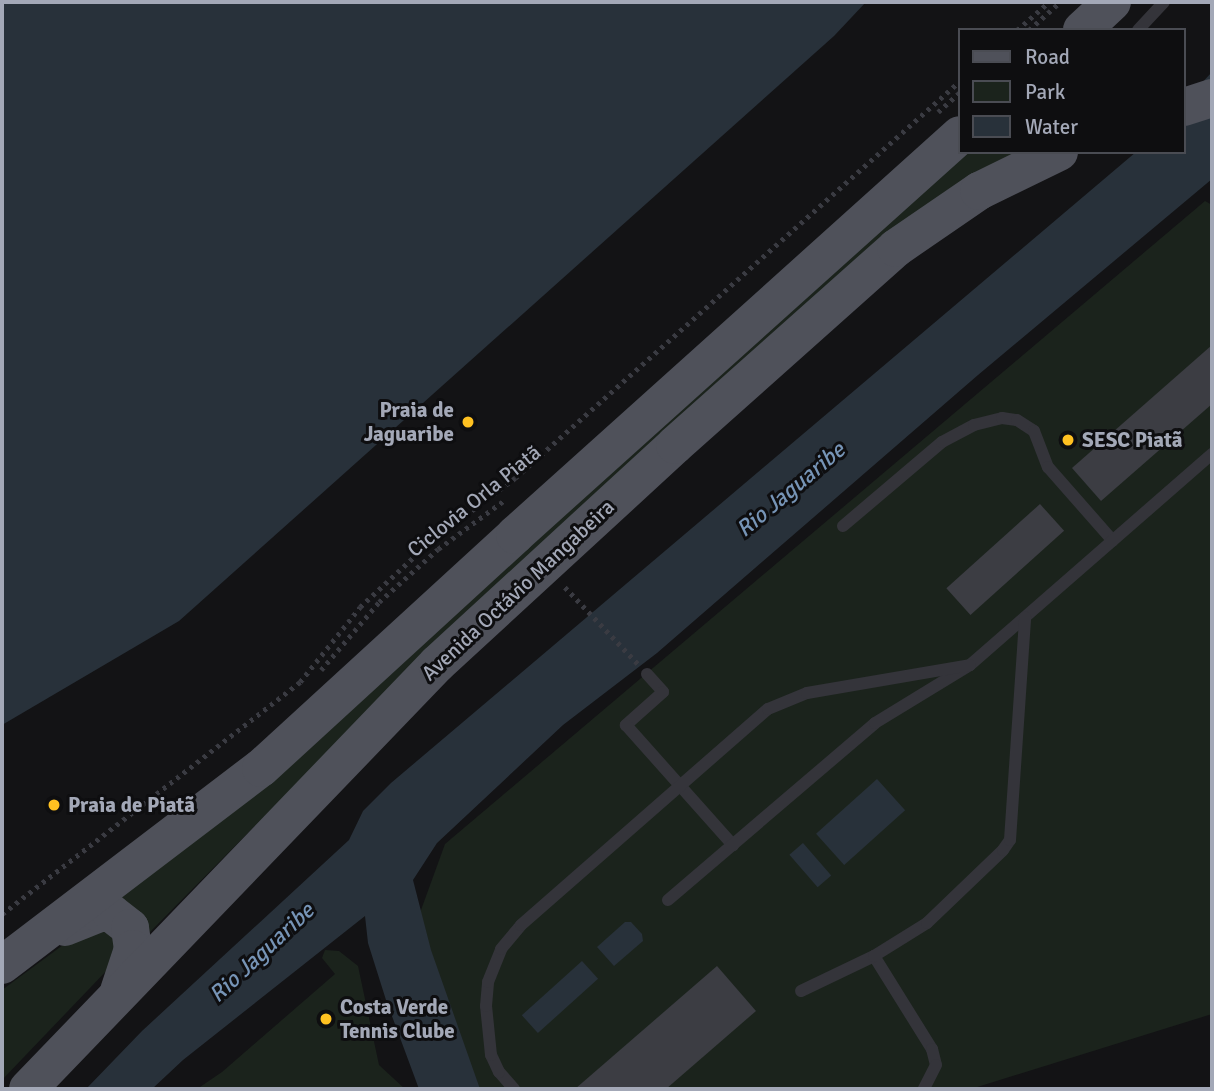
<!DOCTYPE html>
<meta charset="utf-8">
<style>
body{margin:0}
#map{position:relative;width:1214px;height:1091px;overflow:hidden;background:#131315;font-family:Signika,sans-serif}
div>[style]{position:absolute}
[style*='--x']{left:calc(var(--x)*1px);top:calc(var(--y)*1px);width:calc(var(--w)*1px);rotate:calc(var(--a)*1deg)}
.green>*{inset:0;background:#1b231c}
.water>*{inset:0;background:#28313a;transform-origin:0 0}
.building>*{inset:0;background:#3c3d43;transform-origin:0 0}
.path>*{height:4.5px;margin-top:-2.25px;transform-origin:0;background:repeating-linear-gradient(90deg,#3a3b42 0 3.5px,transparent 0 8.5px)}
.lane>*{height:12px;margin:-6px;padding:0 6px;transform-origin:6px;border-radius:6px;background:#34343a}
.primary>*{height:38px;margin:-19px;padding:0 19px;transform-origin:19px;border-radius:19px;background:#4f515a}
.dots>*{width:19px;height:19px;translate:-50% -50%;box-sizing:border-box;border:4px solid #0e0e10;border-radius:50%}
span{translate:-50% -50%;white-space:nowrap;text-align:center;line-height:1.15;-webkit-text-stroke:6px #0e0e10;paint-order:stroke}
.poi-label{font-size:21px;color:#a3a8b7;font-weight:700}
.right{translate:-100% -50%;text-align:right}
.left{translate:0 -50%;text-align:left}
.street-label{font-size:21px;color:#a3a8b7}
.water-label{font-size:23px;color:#7694b6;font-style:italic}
.frame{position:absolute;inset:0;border:4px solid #a3a8b7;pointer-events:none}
.legend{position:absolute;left:958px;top:28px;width:228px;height:126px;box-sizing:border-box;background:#0e0e10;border:2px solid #4a4c53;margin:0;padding:9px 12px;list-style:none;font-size:21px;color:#a3a8b7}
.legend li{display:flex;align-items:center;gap:14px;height:35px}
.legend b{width:35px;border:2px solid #4a4c53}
</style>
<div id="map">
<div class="green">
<div style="clip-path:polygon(967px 152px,1033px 152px,418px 661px,150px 932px,140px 916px,111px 896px)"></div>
<div style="clip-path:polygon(1205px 201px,1212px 205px,1212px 1014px,971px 1089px,465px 1089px,413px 932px,445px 844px)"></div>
<div style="clip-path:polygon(86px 928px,117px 934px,111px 966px,2px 1080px,2px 990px)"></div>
<div style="clip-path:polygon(325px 950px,339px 951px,358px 966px,379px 1065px,405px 1089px,197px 1089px,222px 1072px,335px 974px,322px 958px)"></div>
</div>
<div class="water">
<div style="clip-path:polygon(2px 2px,866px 2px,834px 36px,179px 621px,2px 725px)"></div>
<div style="clip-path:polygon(1212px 72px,1212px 179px,978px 375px,657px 653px,563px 725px,437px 843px,413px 880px,431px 950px,480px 1089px,419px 1089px,386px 1000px,368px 943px,365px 916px,183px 1060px,152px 1089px,86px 1089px,142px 1031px,349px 840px,363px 811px,391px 783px,1136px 152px,1184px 152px,1184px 102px)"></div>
<div style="left:877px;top:779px;width:42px;height:82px;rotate:48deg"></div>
<div style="left:803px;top:843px;width:43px;height:18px;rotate:49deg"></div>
<div style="clip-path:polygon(625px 922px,631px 922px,642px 934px,643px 941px,614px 966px,597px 947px)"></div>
<div style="left:582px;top:961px;width:24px;height:81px;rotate:48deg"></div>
</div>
<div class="building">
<div style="clip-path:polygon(1212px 345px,1212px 404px,1101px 501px,1072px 468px)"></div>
<div style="left:1040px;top:504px;width:36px;height:126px;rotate:48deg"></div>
<div style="clip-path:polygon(717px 966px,756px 1011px,666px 1089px,575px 1089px)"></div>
</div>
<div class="path">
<div style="--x:1017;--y:30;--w:43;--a:-41.2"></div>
<div style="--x:1029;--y:30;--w:42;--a:-42.1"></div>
<div style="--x:938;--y:112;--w:30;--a:-42"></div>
<div style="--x:565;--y:587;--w:106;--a:46.5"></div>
<div style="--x:321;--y:670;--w:89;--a:-49.5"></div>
<div style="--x:379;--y:602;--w:79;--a:-41.9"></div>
<div style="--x:438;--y:549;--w:84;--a:-36.3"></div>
<div style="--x:2;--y:914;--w:378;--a:-37.9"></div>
<div style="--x:300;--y:682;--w:96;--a:-51.3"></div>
<div style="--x:360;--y:607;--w:97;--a:-42.9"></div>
<div style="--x:431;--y:541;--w:105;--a:-36.9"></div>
<div style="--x:515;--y:478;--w:596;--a:-41.74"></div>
</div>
<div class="lane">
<div style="--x:1138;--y:30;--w:38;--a:-47"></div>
<div style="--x:843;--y:526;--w:130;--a:-40.3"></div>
<div style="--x:942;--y:442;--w:36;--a:-28"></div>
<div style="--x:974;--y:425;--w:29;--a:-14"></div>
<div style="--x:1002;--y:418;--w:15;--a:8"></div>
<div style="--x:1017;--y:420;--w:20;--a:33"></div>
<div style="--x:1034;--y:431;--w:39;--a:69"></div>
<div style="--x:1048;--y:467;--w:98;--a:48.7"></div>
<div style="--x:647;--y:674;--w:24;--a:48"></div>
<div style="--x:663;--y:692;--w:50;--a:138.3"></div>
<div style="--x:626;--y:725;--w:161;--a:48.3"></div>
<div style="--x:668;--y:900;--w:272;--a:-40.5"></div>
<div style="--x:875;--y:723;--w:111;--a:-31.4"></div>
<div style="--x:970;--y:665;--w:321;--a:-41.1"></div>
<div style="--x:874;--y:956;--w:110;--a:58.1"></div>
<div style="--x:932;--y:1049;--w:16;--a:76"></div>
<div style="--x:936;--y:1065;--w:27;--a:117"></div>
<div style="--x:801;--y:991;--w:81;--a:-25.6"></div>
<div style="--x:874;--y:956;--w:62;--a:-31.9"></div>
<div style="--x:927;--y:923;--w:105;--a:-43.8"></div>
<div style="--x:1003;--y:850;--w:12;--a:-55"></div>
<div style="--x:1010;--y:840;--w:223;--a:-86.1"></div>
<div style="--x:514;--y:1089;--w:23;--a:-131"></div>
<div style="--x:499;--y:1072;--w:19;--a:-115"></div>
<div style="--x:491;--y:1055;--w:49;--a:-95.8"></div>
<div style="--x:486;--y:1006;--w:24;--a:-85"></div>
<div style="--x:488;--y:982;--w:35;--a:-68"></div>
<div style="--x:501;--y:949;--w:31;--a:-50"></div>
<div style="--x:521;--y:925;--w:328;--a:-41.2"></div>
<div style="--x:768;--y:709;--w:42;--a:-22.3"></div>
<div style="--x:807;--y:693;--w:165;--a:-9.7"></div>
</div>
<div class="primary">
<div style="--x:1082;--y:30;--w:41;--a:-43"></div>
<div style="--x:1184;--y:107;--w:29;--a:-18"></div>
<div style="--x:65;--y:927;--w:37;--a:-22"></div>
<div style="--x:99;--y:913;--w:12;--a:0"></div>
<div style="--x:111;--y:913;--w:24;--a:38"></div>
<div style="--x:130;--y:928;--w:21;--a:82"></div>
<div style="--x:133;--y:949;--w:44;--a:108.4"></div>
<div style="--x:2;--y:965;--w:325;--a:-37.3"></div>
<div style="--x:261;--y:768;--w:345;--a:-42.5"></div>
<div style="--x:515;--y:535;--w:598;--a:-41.95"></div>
<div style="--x:28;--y:1089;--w:590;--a:-46.1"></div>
<div style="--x:437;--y:664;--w:323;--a:-42.6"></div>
<div style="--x:675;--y:445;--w:296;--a:-41.7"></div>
<div style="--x:896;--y:248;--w:101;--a:-34.5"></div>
<div style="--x:979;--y:191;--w:89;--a:-26"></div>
</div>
<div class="dots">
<div style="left:468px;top:422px;background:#ffc121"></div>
<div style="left:1068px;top:440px;background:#ffc121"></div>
<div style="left:54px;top:805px;background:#ffc121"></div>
<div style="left:326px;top:1019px;background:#ffc121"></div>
</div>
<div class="poi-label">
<span class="right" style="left:454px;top:422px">Praia de<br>Jaguaribe</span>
<span class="left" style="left:1082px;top:440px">SESC Piatã</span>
<span class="left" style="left:68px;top:805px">Praia de Piatã</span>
<span class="left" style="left:340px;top:1019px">Costa Verde<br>Tennis Clube</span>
</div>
<div class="street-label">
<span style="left:474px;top:501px;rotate:-39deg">Ciclovia Orla Piatã</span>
<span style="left:518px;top:590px;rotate:-43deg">Avenida Octávio Mangabeira</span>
</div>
<div class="water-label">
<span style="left:791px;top:490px;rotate:-40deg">Rio Jaguaribe</span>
<span style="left:262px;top:953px;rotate:-43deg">Rio Jaguaribe</span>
</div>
<div class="frame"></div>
<ul class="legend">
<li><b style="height:9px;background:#4f515a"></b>Road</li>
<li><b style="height:19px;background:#1b231c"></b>Park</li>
<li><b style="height:19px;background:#28313a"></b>Water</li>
</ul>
</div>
